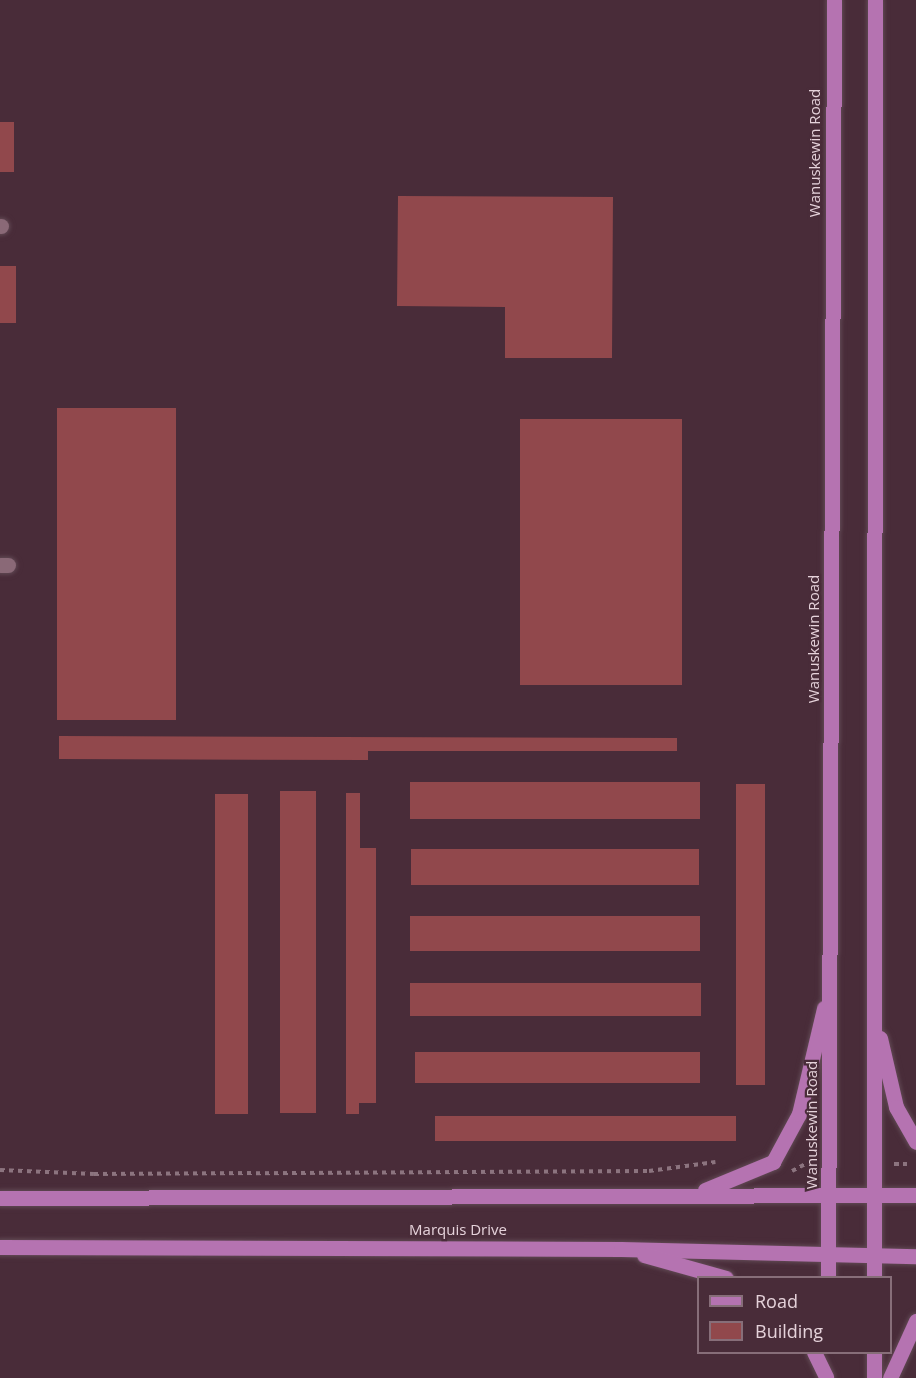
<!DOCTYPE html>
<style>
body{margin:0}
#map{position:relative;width:916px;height:1378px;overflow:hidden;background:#492c39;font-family:"Open Sans",sans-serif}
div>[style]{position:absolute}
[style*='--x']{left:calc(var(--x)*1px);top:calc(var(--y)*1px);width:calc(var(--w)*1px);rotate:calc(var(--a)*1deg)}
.building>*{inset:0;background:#91484c;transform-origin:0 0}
.path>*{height:4px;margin-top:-2px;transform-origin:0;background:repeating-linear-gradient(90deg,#8c747f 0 4.5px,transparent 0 9px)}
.roads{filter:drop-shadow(0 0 2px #614954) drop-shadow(0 0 2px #614954)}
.minor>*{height:15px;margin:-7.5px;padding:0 7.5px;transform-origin:7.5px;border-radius:7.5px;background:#8a6977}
.major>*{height:15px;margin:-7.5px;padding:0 7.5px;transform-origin:7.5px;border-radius:7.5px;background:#b573b1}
span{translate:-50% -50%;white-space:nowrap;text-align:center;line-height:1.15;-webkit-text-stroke:4.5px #492c39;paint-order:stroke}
.street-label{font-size:15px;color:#e5d2da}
.legend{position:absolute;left:697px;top:1276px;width:195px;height:78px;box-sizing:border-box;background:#492c39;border:2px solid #876e79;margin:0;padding:8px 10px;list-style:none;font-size:18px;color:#e5d2da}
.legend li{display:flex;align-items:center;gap:12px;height:30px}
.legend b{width:30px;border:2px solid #876e79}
</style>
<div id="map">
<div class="building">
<div style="left:0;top:122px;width:14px;height:50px"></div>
<div style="clip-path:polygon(398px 196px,613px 197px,612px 358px,505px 358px,505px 307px,397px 306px)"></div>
<div style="left:0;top:266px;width:16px;height:57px"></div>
<div style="left:57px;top:408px;width:119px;height:312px"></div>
<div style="left:520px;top:419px;width:162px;height:266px"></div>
<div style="clip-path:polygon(59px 736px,677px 738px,677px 751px,368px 751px,368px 760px,59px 759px)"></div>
<div style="left:410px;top:782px;width:290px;height:37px"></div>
<div style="left:736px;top:784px;width:29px;height:301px"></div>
<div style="left:280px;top:791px;width:36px;height:322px"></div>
<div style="clip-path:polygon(346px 793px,360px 793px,360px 848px,376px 848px,376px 1103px,359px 1103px,359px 1114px,346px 1114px)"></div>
<div style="left:215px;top:794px;width:33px;height:320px"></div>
<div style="left:411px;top:849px;width:288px;height:36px"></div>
<div style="left:410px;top:916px;width:290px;height:35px"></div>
<div style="left:410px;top:983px;width:291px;height:33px"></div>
<div style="left:415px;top:1052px;width:285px;height:31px"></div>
<div style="left:435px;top:1116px;width:301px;height:25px"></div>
</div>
<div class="path">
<div style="--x:894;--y:1164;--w:13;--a:0"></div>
<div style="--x:0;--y:1170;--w:94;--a:2.4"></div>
<div style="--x:94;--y:1174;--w:555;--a:-0.31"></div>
<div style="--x:649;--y:1171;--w:67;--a:-7.8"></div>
<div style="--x:792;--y:1171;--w:21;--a:-28"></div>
</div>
<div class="roads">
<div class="minor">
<div style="--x:0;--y:226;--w:1;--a:0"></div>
<div style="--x:0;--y:565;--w:8;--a:0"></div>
</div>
<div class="major">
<div style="--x:880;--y:1038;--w:71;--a:76.9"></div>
<div style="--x:896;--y:1107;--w:40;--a:60.3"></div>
<div style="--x:705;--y:1190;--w:74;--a:-22.4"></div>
<div style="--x:773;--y:1162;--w:55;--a:-61.6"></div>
<div style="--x:799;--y:1114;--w:109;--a:-76.7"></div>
<div style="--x:0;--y:1198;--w:916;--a:-0.19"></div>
<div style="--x:0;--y:1247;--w:621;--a:0.18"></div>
<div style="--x:621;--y:1249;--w:295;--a:1.4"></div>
<div style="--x:644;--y:1255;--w:85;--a:15.7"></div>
<div style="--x:828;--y:1278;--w:1278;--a:-89.73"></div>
<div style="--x:874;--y:1278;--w:1278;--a:-89.96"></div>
<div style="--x:814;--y:1352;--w:28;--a:64"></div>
<div style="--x:874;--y:1352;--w:26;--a:90"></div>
<div style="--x:890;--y:1378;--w:63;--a:-65.5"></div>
</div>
</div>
<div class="street-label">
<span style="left:815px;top:153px;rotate:-90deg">Wanuskewin Road</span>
<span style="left:814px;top:639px;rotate:-90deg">Wanuskewin Road</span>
<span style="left:812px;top:1125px;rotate:-90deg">Wanuskewin Road</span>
<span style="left:458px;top:1230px">Marquis Drive</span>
</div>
<ul class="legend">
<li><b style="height:8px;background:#b573b1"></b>Road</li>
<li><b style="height:16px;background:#91484c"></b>Building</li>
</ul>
</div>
